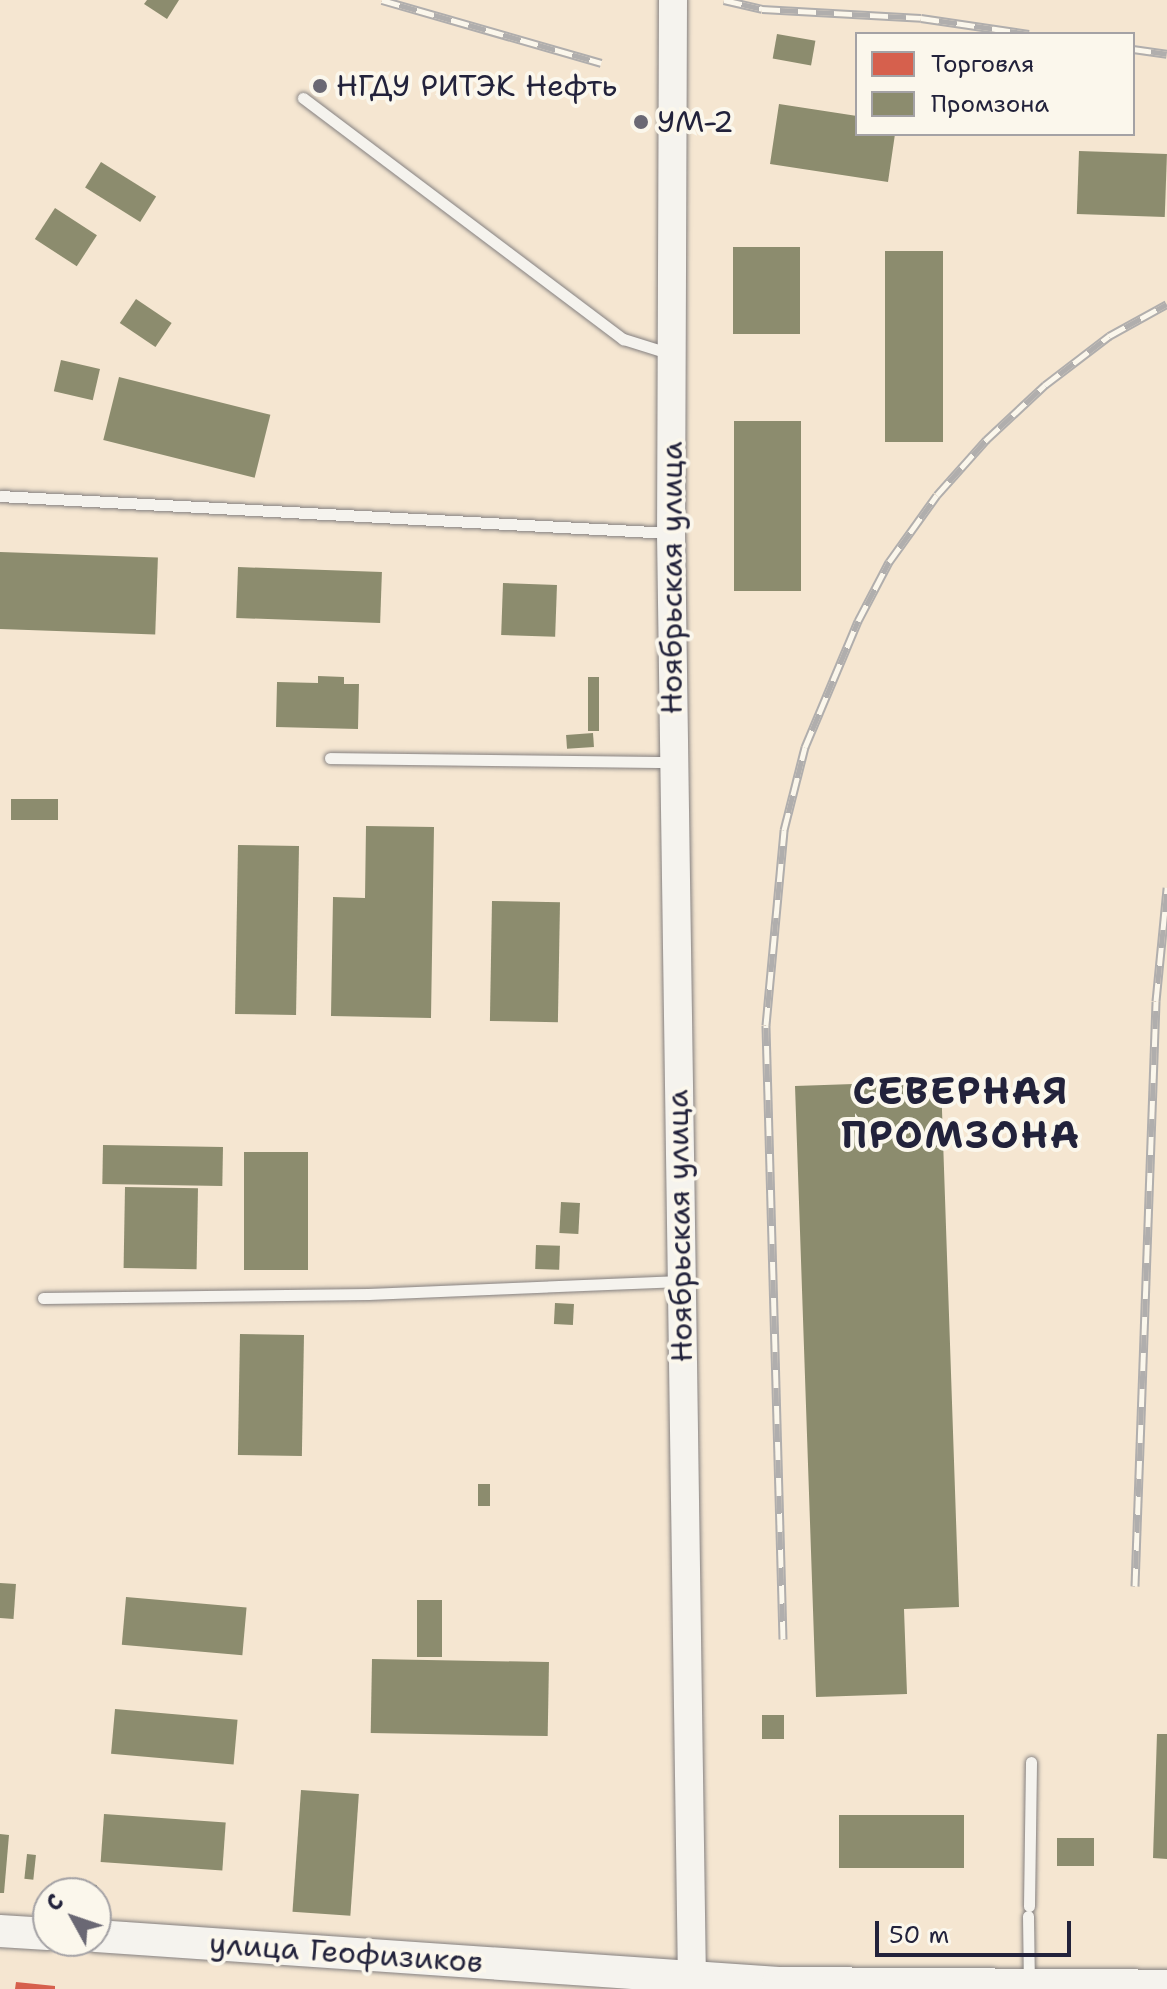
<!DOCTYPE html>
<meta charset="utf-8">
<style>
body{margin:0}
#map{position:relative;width:1167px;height:1989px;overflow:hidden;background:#f1eade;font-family:"Shantell Sans",sans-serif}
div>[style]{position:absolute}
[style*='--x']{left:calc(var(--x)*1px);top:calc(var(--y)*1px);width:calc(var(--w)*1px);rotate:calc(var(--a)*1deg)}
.built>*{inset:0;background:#f5e6d1}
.shops>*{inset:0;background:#d6604d}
.industry>*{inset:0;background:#8c8c6e;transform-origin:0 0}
.roads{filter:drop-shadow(0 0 2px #848080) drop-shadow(0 0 2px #848080)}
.service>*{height:11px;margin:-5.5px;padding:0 5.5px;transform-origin:5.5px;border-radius:5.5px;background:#f5f3ee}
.tertiary>*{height:28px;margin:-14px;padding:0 14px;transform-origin:14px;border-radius:14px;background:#f5f3ee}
.secondary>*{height:32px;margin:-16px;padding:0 16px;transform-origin:16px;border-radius:16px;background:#f5f3ee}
.rail>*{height:9px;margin-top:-4.5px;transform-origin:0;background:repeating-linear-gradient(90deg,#fbf7ec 0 18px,#b0aead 0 36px);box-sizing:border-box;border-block:2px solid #b0aead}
.dots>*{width:22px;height:22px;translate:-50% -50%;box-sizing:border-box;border:4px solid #fbf7ec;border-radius:50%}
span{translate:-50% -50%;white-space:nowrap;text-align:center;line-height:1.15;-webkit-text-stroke:8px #fbf7ec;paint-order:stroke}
.poi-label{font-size:30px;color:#22223b}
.left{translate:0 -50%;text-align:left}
.street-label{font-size:30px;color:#22223b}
.district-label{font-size:38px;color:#22223b;font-weight:700;letter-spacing:2px}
.legend{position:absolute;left:855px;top:32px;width:280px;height:104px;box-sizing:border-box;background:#fbf7ec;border:2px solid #a4a2a5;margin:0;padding:10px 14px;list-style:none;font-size:24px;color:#22223b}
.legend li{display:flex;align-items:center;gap:16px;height:40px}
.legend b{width:40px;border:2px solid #a4a2a5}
.north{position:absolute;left:32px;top:1877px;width:80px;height:80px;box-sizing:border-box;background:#fbf7ec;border:2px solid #a4a2a5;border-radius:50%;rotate:310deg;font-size:22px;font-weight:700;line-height:32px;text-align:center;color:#22223b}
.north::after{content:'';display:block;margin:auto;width:28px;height:36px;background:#6a6874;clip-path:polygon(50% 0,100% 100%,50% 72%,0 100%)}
.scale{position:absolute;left:875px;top:1921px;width:196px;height:36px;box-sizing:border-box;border:4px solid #22223b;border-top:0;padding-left:10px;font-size:24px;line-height:28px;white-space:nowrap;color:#22223b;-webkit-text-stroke:6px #fbf7ec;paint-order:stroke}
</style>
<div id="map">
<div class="built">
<div style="clip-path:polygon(evenodd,0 0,1167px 0,1167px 1989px,0 1989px,0 0,857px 34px,1133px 34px,1133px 134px,857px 134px,857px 34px,0 0,48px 1893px,96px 1893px,96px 1941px,48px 1941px,48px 1893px)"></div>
</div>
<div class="shops">
<div style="clip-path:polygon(16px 1982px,55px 1986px,55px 1989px,15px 1989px)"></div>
</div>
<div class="industry">
<div style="clip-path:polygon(147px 0,179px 0,167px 19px,144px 4px)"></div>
<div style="left:777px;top:34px;width:39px;height:25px;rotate:10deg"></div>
<div style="clip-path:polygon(779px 104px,857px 116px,857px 134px,895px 134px,888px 182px,770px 164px)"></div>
<div style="left:1079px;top:151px;width:88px;height:63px;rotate:2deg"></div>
<div style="left:101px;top:162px;width:65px;height:30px;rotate:32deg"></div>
<div style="left:55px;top:208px;width:50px;height:37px;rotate:33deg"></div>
<div style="left:733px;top:247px;width:67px;height:87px"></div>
<div style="left:885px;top:251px;width:58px;height:191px"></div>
<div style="left:136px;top:299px;width:43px;height:29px;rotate:34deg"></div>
<div style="left:61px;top:360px;width:40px;height:32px;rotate:13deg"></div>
<div style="left:119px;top:377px;width:156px;height:65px;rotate:14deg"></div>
<div style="left:734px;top:421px;width:67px;height:170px"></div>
<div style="left:0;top:552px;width:158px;height:77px;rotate:2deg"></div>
<div style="left:238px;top:567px;width:144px;height:51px;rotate:2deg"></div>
<div style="left:503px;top:583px;width:54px;height:52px;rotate:2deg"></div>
<div style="clip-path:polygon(318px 676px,344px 677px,344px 684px,359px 684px,358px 729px,276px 727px,277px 682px,318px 683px)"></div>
<div style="left:588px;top:677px;width:11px;height:54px"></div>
<div style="left:593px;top:733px;width:14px;height:27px;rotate:86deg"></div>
<div style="left:11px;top:799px;width:47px;height:21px"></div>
<div style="clip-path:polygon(366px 826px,434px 827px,431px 1018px,331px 1016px,333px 897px,365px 898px)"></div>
<div style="left:238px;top:845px;width:61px;height:169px;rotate:1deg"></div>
<div style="left:492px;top:901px;width:68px;height:120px;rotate:1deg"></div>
<div style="clip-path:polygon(941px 1081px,959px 1607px,904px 1609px,907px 1694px,816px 1697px,795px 1086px)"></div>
<div style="left:103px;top:1145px;width:120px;height:39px;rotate:1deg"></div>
<div style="left:244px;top:1152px;width:64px;height:118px"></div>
<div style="left:125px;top:1187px;width:73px;height:81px;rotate:1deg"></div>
<div style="left:561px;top:1202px;width:19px;height:31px;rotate:3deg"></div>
<div style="left:536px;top:1245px;width:24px;height:24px;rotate:2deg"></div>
<div style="left:555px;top:1303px;width:19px;height:21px;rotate:3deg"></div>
<div style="left:240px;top:1334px;width:64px;height:121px;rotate:1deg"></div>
<div style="left:478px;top:1484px;width:12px;height:22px"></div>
<div style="left:0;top:1583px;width:16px;height:35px;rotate:4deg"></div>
<div style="left:126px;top:1597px;width:121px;height:48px;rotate:5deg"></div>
<div style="left:417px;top:1600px;width:25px;height:57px"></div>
<div style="left:372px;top:1659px;width:177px;height:74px;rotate:1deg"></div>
<div style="left:115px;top:1709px;width:123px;height:45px;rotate:5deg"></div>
<div style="left:762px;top:1715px;width:22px;height:24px"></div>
<div style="clip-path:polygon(1157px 1734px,1167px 1734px,1167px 1859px,1153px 1858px)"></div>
<div style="left:301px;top:1790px;width:58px;height:122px;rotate:4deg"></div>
<div style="left:104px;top:1814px;width:122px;height:48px;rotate:4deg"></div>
<div style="left:964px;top:1815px;width:53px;height:125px;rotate:90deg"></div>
<div style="clip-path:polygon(0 1834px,9px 1835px,4px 1893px,0 1893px)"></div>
<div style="left:1057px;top:1838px;width:37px;height:28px"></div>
<div style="left:27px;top:1854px;width:9px;height:25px;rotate:6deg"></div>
<div style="left:85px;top:1884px;width:12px;height:9px;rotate:5deg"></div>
</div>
<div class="roads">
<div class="service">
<div style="--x:303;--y:98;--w:401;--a:37"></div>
<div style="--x:623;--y:339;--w:50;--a:17.4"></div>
<div style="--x:0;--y:496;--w:671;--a:3.16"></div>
<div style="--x:330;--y:758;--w:343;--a:0.7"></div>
<div style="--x:43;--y:1298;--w:325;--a:-0.7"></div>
<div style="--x:368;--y:1294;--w:313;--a:-2.4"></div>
<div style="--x:1029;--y:1906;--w:144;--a:-89.2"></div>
<div style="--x:1028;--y:1916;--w:68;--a:89.2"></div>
</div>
<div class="tertiary">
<div style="--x:673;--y:0;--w:533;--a:90.21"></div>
<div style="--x:671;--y:533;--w:1444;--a:89.17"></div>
</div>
<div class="secondary">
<div style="--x:0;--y:1931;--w:48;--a:3.6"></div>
<div style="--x:96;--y:1936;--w:684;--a:3.94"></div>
<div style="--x:778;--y:1983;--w:389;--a:0.4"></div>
</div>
</div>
<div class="rail">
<div style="--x:382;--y:0;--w:228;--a:16"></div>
<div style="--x:724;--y:0;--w:39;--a:13"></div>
<div style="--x:762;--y:9;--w:159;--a:3.2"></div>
<div style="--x:921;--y:18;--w:109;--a:8.4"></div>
<div style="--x:1133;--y:49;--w:34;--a:8"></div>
<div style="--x:1135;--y:1586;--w:585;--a:-87.94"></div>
<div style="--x:1156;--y:1001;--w:114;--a:-84.4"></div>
<div style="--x:783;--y:1639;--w:614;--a:-91.59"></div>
<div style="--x:766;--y:1025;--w:196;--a:-84.7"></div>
<div style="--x:784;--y:830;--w:86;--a:-75.8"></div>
<div style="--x:805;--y:747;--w:137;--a:-67.2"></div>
<div style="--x:858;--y:621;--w:67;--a:-62.3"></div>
<div style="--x:889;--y:562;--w:82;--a:-54.4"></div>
<div style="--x:937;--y:495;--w:74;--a:-48.3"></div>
<div style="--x:986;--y:440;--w:81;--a:-43"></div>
<div style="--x:1045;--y:385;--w:81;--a:-37.4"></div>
<div style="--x:1109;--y:336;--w:66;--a:-28.9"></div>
</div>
<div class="dots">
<div style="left:320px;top:86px;background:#6a6874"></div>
<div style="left:641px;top:122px;background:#6a6874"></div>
</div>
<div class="poi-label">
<span class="left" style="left:336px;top:86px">НГДУ РИТЭК Нефть</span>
<span class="left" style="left:657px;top:122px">УМ-2</span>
</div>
<div class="street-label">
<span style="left:672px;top:578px;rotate:-90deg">Ноябрьская улица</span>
<span style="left:680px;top:1226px;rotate:-91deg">Ноябрьская улица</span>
<span style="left:346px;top:1953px;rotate:4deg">улица Геофизиков</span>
</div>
<div class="district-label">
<span style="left:961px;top:1113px">СЕВЕРНАЯ<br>ПРОМЗОНА</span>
</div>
<ul class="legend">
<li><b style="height:22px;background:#d6604d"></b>Торговля</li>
<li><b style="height:22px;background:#8c8c6e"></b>Промзона</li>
</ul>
<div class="north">С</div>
<div class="scale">50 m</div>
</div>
